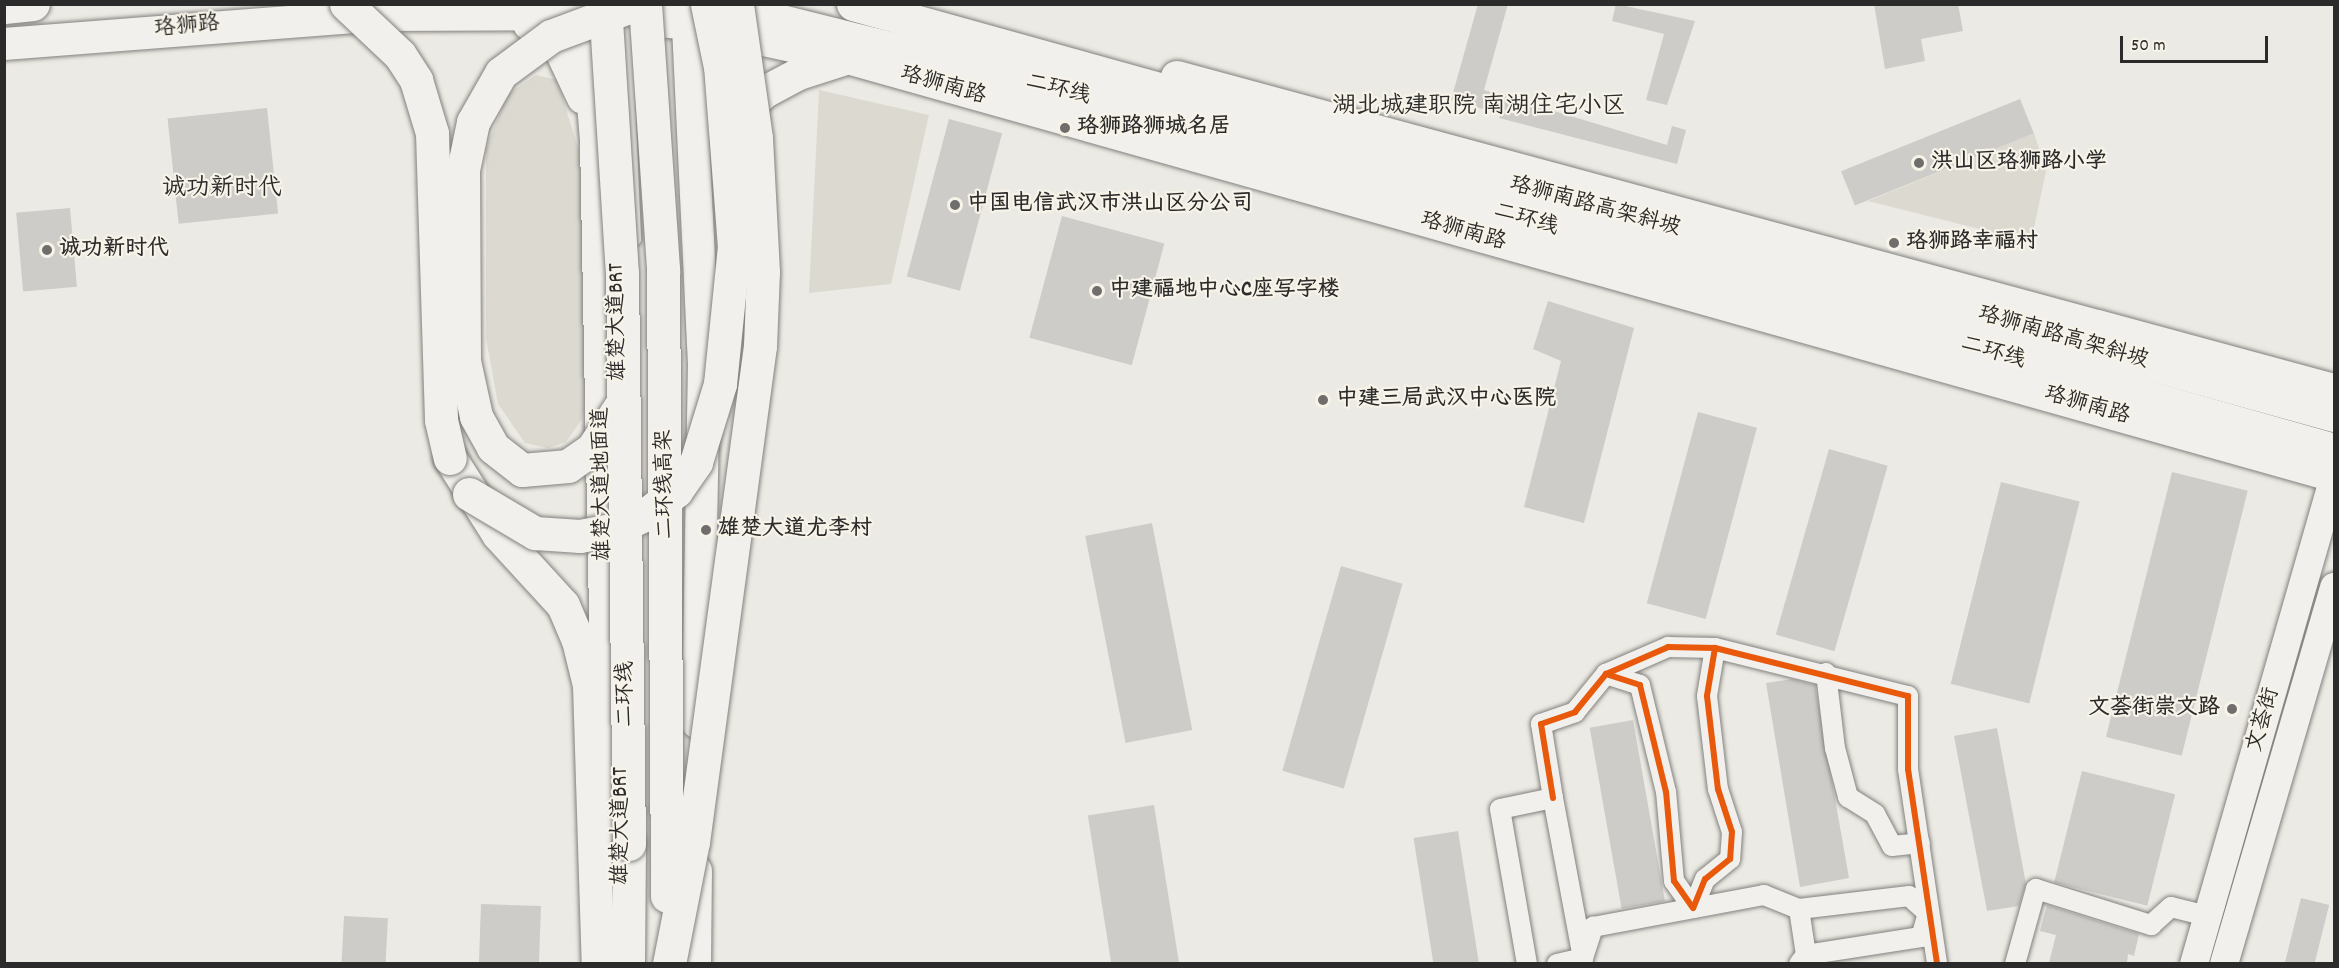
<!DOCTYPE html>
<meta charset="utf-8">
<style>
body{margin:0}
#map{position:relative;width:2339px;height:968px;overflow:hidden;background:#eceae4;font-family:Dekko,"LXGW WenKai TC",sans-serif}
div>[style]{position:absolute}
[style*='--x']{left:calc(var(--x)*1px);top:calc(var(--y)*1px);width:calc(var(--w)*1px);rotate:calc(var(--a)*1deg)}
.green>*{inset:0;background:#dcd9d1}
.building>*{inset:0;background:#ceccc8;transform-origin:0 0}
.roads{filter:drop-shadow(0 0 2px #82817e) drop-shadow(0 0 2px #82817e)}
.service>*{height:10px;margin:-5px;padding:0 5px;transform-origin:5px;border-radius:5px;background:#f1f0ec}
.minor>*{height:20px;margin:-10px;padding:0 10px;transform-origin:10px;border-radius:10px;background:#f1f0ec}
.secondary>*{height:28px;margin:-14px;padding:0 14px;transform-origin:14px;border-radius:14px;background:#f1f0ec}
.primary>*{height:32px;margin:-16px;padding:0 16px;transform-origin:16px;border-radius:16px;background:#f1f0ec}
.trunk>*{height:33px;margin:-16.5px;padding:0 16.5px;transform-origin:16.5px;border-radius:16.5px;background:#f1f0ec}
.bridges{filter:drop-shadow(0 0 2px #82817e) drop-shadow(0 0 2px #82817e)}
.trunk-bridge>*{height:33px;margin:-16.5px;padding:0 16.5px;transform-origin:16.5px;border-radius:16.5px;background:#f1f0ec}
.cycleway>*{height:6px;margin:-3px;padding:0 3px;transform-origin:3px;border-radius:3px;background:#e8590c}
.dots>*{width:16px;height:16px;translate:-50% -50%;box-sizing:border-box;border:3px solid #f7f3e8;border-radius:50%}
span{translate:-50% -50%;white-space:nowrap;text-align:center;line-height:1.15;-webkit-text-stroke:4.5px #f7f3e8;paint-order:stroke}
.street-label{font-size:22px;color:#2b2b2b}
.poi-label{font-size:22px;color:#2b2b2b;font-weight:700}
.left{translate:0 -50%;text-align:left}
.right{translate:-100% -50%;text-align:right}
.neighbourhood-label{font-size:24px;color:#2b2b2b}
.frame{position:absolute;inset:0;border:6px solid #2b2b2b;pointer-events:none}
.scale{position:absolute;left:2120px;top:36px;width:148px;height:27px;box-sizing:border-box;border:3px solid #2b2b2b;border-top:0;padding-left:8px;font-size:18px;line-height:21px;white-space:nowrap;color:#2b2b2b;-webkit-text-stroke:4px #f7f3e8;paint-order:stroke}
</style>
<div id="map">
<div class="green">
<div style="clip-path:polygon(536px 75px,557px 80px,579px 151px,588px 289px,588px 390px,582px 419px,566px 442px,548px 448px,525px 443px,498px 404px,486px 338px,486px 149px,507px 95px)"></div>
<div style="clip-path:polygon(819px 90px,929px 115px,891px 284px,809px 293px)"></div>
<div style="clip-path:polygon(2034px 133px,2046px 171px,2031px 242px,1868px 201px)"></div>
</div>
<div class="building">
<div style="clip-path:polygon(1478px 4px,1508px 4px,1484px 90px,1667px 145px,1672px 126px,1686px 130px,1677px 164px,1499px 118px,1501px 114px,1451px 100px)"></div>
<div style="clip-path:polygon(1616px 4px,1695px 21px,1667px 105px,1646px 100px,1664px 34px,1612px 21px)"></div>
<div style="clip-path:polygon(1874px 4px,1958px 4px,1963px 31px,1921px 39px,1925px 61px,1885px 69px)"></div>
<div style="left:2020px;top:99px;width:37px;height:193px;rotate:68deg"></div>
<div style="left:267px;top:108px;width:106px;height:100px;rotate:84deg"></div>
<div style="left:949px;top:119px;width:55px;height:163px;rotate:15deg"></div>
<div style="left:70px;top:208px;width:79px;height:54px;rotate:85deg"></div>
<div style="left:1062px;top:216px;width:106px;height:126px;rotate:15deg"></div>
<div style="clip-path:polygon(1548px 301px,1634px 328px,1584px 523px,1524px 507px,1561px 361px,1533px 349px)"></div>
<div style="left:1698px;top:412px;width:61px;height:198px;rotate:15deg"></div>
<div style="left:1829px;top:449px;width:61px;height:193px;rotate:16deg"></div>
<div style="left:2172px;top:472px;width:78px;height:273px;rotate:14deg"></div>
<div style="left:2001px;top:482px;width:81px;height:208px;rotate:14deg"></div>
<div style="left:1152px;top:523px;width:211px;height:68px;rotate:79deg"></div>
<div style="left:1341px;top:566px;width:64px;height:213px;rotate:16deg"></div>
<div style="clip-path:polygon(1792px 679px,1815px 685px,1849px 878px,1800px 887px,1766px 683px)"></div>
<div style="left:1633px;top:720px;width:184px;height:44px;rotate:80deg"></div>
<div style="clip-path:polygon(1997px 728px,2026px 884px,2019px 906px,1987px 911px,1954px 736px)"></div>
<div style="left:2082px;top:771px;width:96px;height:115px;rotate:14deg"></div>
<div style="left:1154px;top:805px;width:160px;height:67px;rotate:81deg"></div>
<div style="left:1458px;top:831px;width:134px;height:45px;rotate:81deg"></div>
<div style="left:2301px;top:898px;width:29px;height:67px;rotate:14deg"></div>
<div style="left:481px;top:904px;width:60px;height:59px;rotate:2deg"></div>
<div style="clip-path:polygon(2047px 905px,2139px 934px,2134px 956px,2128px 954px,2127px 963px,2049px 963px,2056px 935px,2040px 931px)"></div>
<div style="left:344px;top:916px;width:44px;height:47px;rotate:3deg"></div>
</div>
<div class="roads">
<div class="service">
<div style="--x:627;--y:22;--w:218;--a:87.6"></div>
</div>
<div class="minor">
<div style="--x:1715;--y:648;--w:199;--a:14"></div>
<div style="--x:1908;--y:696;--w:73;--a:90"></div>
<div style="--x:1908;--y:769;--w:197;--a:81.5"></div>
<div style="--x:1826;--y:673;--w:76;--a:83.2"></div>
<div style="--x:1835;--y:748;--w:51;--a:75.1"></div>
<div style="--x:1848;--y:797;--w:32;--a:32"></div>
<div style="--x:1875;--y:814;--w:36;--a:62"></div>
<div style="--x:1892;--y:846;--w:28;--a:-6"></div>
<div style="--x:1553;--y:798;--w:75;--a:-99.2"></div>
<div style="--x:1541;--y:724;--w:36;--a:-19"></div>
<div style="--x:1575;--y:712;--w:49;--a:-50.8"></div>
<div style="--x:1606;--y:674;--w:68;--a:-23.5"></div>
<div style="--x:1668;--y:647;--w:47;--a:1.2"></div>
<div style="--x:1715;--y:648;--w:49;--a:99.5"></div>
<div style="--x:1707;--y:696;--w:94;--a:83.3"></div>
<div style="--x:1718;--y:789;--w:45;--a:72"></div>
<div style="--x:1732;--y:832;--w:27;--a:94"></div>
<div style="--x:1730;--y:859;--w:32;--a:141"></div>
<div style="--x:1705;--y:879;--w:31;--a:112"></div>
<div style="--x:1693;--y:908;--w:33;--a:-125"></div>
<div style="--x:1674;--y:881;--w:89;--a:-95.1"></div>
<div style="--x:1666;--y:792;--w:110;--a:-103.7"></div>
<div style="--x:1640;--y:685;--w:36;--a:-162"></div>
<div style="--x:1799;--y:909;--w:111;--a:-6.7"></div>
<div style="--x:1909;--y:896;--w:25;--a:42"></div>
<div style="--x:1928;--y:913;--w:25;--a:106"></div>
<div style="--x:1921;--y:937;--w:116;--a:171.1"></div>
<div style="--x:1527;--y:964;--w:157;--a:-99.9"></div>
<div style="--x:1500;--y:809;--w:54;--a:-11.7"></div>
<div style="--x:1553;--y:798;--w:163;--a:79.4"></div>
<div style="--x:1557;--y:964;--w:27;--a:-13"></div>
<div style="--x:1583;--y:958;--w:33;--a:-72"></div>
<div style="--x:1593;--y:927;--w:174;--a:-10.6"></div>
<div style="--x:1764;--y:895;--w:38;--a:22"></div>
<div style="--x:1799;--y:909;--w:47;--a:81.3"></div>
<div style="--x:1806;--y:955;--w:11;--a:128"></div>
<div style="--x:2015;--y:964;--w:78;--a:-74.4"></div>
<div style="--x:2036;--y:889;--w:121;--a:17.4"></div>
<div style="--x:2151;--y:925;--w:27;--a:-42"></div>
<div style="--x:2171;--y:907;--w:37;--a:14"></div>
</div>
<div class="secondary">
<div style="--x:2194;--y:964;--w:507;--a:-73.96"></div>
<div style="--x:2224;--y:964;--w:393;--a:-73.7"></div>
</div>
<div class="primary">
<div style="--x:585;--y:4;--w:136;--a:85.4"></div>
<div style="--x:596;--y:140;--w:685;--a:88.91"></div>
<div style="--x:687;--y:5;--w:357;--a:87.3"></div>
<div style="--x:704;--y:362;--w:361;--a:91"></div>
<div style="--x:529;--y:24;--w:38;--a:37"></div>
<div style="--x:559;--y:47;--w:56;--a:64.8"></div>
<div style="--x:4;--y:44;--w:377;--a:-4.4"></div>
<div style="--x:380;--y:15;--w:206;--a:-0.3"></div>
<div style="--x:586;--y:14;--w:103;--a:5.5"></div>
<div style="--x:689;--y:24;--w:163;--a:12.1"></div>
<div style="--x:848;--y:58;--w:1544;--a:15.71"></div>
<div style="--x:1177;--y:77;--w:1199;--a:15.14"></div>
<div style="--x:734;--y:120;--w:42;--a:-42.1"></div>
<div style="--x:765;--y:92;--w:38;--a:-28"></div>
<div style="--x:799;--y:74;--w:49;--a:-17.7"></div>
<div style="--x:695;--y:964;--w:93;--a:-89.4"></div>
</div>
<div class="trunk">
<div style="--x:713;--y:4;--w:412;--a:14"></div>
<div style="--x:1113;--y:104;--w:1269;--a:15.82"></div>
<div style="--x:853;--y:4;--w:1537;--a:15.51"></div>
<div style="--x:4;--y:7;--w:29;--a:-6"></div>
<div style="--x:450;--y:458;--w:90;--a:57.7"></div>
<div style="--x:498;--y:534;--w:96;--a:47.5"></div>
<div style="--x:563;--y:605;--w:38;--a:67"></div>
<div style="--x:578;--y:640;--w:46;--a:76.3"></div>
<div style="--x:589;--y:685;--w:279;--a:88.2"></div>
<div style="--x:628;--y:964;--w:120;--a:-89.5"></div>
</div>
</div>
<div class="bridges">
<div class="trunk-bridge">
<div style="--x:346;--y:4;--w:74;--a:43.4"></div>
<div style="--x:400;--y:55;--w:30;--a:57"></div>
<div style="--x:416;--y:80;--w:55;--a:73.2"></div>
<div style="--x:432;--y:133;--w:287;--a:88.2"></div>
<div style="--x:441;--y:420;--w:39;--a:77"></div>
<div style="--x:605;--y:4;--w:270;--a:86.4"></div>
<div style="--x:622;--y:273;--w:571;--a:89.3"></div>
<div style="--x:645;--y:4;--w:267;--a:86.1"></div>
<div style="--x:663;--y:270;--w:626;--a:89.63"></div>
<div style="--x:623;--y:402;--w:56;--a:123.4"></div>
<div style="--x:592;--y:449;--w:29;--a:145"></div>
<div style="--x:568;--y:466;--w:46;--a:175"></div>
<div style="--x:522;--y:470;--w:37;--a:-142"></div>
<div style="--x:493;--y:447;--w:35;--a:-119"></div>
<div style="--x:476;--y:416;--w:56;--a:-102.3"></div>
<div style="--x:464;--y:361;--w:191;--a:-90.3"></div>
<div style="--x:463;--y:170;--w:49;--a:-78.2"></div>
<div style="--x:473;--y:122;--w:56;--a:-60.3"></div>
<div style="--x:501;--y:73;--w:62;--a:-36.5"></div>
<div style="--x:551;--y:36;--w:80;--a:-20.5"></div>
<div style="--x:469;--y:494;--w:77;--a:30.6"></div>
<div style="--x:535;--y:533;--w:45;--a:3.8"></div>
<div style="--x:580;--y:536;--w:33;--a:-11"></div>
<div style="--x:612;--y:530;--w:40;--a:-25"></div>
<div style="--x:648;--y:513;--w:36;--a:-38"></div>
<div style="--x:676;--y:491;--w:35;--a:-55"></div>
<div style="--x:696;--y:462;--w:82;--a:-72.9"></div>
<div style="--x:720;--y:384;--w:138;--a:-84.2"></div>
<div style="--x:734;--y:247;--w:181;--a:-94.4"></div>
<div style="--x:720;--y:67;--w:64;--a:-101.7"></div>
<div style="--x:669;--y:964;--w:124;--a:-78.9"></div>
<div style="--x:693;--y:842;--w:501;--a:-82.31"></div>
<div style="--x:760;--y:346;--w:74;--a:-87.7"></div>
<div style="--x:763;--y:272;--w:134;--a:-93"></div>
<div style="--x:756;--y:138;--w:135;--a:-98.1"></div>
</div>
</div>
<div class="cycleway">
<div style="--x:1715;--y:648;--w:199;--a:14"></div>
<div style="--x:1908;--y:696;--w:73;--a:90"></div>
<div style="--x:1908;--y:769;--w:197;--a:81.5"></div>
<div style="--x:1553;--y:798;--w:75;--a:-99.2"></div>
<div style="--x:1541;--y:724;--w:36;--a:-19"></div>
<div style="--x:1575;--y:712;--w:49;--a:-50.8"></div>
<div style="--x:1606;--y:674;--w:68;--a:-23.5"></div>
<div style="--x:1668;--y:647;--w:47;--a:1.2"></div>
<div style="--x:1715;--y:648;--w:49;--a:99.5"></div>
<div style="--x:1707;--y:696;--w:94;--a:83.3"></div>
<div style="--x:1718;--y:789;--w:45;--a:72"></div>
<div style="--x:1732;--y:832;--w:27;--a:94"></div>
<div style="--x:1730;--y:859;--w:32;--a:141"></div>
<div style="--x:1705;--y:879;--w:31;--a:112"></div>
<div style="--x:1693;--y:908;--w:33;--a:-125"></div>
<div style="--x:1674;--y:881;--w:89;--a:-95.1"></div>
<div style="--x:1666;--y:792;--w:110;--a:-103.7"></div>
<div style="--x:1640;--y:685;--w:36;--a:-162"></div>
</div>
<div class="dots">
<div style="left:1065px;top:128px;background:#6f6e6c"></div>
<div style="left:1919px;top:163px;background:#6f6e6c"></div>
<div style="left:955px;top:205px;background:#6f6e6c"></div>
<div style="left:1894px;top:243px;background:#6f6e6c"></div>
<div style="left:47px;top:250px;background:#6f6e6c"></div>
<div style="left:1097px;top:291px;background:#6f6e6c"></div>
<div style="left:1323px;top:400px;background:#6f6e6c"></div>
<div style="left:706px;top:530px;background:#6f6e6c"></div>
<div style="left:2232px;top:709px;background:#6f6e6c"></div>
</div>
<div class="street-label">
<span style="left:187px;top:27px;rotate:-5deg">珞狮路</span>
<span style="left:943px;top:86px;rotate:16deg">珞狮南路</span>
<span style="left:1058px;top:90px;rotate:14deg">二环线</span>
<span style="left:1595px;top:207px;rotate:15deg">珞狮南路高架斜坡</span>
<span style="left:1526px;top:220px;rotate:16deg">二环线</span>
<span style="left:1463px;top:232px;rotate:16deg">珞狮南路</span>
<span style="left:618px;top:322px;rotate:-91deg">雄楚大道BRT</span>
<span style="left:2063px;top:338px;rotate:16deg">珞狮南路高架斜坡</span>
<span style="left:1993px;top:353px;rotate:16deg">二环线</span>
<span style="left:2087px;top:406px;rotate:16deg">珞狮南路</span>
<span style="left:603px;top:484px;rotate:-91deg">雄楚大道地面道</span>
<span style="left:666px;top:484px;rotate:-91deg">二环线高架</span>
<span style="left:627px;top:694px;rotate:-90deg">二环线</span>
<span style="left:2264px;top:720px;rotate:-74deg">文荟街</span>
<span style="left:622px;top:826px;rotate:-90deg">雄楚大道BRT</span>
</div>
<div class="poi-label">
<span class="left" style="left:1077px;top:128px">珞狮路狮城名居</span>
<span class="left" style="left:1931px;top:163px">洪山区珞狮路小学</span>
<span class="left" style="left:967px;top:205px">中国电信武汉市洪山区分公司</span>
<span class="left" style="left:1906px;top:243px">珞狮路幸福村</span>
<span class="left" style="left:59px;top:250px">诚功新时代</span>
<span class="left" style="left:1109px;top:291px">中建福地中心C座写字楼</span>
<span class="left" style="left:1336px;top:400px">中建三局武汉中心医院</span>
<span class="left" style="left:718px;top:530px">雄楚大道尤李村</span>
<span class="right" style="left:2220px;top:709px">文荟街崇文路</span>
</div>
<div class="neighbourhood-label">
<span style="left:1479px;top:108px">湖北城建职院 南湖住宅小区</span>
<span style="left:222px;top:190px">诚功新时代</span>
</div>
<div class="frame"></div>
<div class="scale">50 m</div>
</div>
